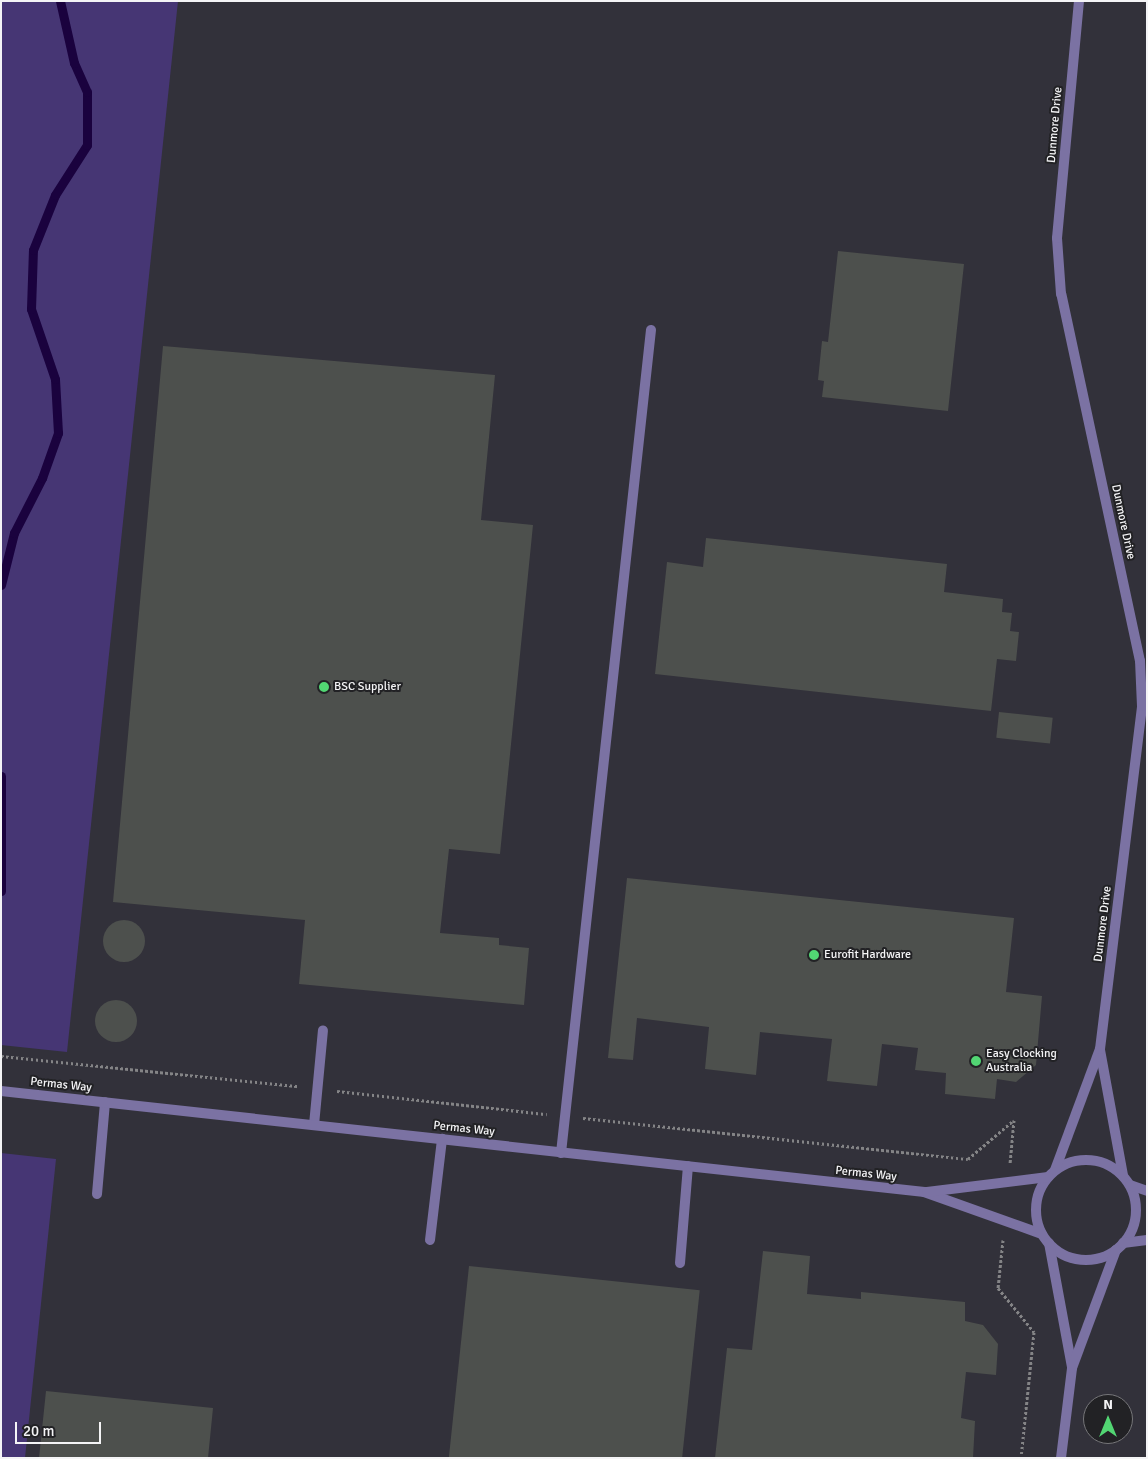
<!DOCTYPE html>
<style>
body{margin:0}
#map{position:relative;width:1148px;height:1459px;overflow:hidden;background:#2c2b2e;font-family:Signika,sans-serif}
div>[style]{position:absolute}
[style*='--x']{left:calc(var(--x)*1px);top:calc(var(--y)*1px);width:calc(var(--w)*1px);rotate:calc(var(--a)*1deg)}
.built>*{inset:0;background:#32313a}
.green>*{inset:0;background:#463674}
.stream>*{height:9px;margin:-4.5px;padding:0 4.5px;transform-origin:4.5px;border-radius:4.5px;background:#1a023e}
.building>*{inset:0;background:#4d504d;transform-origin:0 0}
.round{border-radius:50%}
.path>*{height:3px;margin-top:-1.5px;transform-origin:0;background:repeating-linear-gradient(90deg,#848486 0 2.5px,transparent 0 5px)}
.service>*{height:10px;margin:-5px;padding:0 5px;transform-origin:5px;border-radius:5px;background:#7b72a3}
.minor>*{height:10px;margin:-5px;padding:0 5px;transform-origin:5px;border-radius:5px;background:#7b72a3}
.minor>.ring{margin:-5px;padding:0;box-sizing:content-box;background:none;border:10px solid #7b72a3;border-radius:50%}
.dots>*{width:14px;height:14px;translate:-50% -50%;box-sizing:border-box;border:2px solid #222225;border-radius:50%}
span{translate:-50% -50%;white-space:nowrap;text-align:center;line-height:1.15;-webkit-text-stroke:4px #222225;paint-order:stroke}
.street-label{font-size:12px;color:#f4f4f6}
.poi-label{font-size:12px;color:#f4f4f6}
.left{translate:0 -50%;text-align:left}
.frame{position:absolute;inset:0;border:2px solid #f4f4f6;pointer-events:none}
.north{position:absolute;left:1083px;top:1394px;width:50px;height:50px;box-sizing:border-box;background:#222225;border:1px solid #767679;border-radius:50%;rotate:0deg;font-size:14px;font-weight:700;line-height:20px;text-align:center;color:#f4f4f6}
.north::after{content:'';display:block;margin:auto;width:18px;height:22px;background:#52d673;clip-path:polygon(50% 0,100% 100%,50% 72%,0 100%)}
.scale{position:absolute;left:15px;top:1422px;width:86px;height:22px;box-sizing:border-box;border:2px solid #f4f4f6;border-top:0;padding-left:6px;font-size:15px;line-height:18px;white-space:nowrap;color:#f4f4f6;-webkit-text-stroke:4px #222225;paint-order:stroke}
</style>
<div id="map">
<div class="built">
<div style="clip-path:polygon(evenodd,1px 1px,1147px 1px,1147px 1458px,1px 1458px,1px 1px,1093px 1404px,1123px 1404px,1123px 1434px,1093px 1434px,1093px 1404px)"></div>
</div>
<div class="green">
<div style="clip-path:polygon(1px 1px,178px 1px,67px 1052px,1px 1045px)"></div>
<div style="clip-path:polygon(1px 1153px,56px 1159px,25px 1458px,1px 1458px)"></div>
</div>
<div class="stream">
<div style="--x:1;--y:585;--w:54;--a:-76"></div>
<div style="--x:14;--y:533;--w:62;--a:-63"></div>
<div style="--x:42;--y:478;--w:48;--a:-70.4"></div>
<div style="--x:58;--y:433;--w:54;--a:-93.2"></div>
<div style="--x:55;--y:379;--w:74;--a:-108.9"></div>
<div style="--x:31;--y:309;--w:59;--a:-88.1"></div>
<div style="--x:33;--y:250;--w:59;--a:-68.2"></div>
<div style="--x:55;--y:195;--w:59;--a:-57.4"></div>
<div style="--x:87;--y:145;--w:53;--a:-90"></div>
<div style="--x:87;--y:92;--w:32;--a:-114"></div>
<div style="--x:74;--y:63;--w:64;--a:-102.7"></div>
<div style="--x:1;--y:776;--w:115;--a:90"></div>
</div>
<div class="building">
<div style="clip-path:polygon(838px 251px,964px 264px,948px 411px,822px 397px,824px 381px,818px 380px,822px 341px,828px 342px)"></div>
<div style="clip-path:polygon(163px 346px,495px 375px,481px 520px,533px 525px,500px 854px,449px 849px,440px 933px,499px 938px,499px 945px,529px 948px,524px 1005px,299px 984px,305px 920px,113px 902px)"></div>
<div style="clip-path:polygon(706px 538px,947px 564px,944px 592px,1003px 599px,1002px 612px,1012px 613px,1010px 631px,1019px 632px,1016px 661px,997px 659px,991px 711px,655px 674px,667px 562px,703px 567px)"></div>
<div style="left:999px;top:712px;width:54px;height:26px;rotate:6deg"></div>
<div style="clip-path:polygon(627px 878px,1014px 918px,1006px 992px,1042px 996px,1036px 1065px,1016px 1082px,997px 1079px,995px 1099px,945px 1094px,946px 1073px,915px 1070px,918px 1048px,882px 1044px,877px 1086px,827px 1081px,832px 1039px,760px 1032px,756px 1075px,705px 1069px,709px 1027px,637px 1018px,633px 1060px,608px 1058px)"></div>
<div class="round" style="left:103px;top:920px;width:42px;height:42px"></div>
<div class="round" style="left:95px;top:1000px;width:42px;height:42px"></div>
<div style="clip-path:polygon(763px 1251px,810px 1256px,807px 1294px,861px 1299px,861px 1292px,965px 1302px,965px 1321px,983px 1325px,998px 1344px,996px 1375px,966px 1372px,961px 1418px,975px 1421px,973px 1458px,715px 1458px,727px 1348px,752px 1350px)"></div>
<div style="left:469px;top:1266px;width:232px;height:193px;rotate:6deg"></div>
<div style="clip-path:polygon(46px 1391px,213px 1408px,208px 1458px,39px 1458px)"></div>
</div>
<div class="path">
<div style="--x:1;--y:1056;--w:299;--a:5.8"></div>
<div style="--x:337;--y:1091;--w:211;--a:6.3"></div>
<div style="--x:583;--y:1118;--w:387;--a:6.1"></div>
<div style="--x:968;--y:1159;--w:60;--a:-40.3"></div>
<div style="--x:1014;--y:1120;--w:44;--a:95.2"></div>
<div style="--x:1003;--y:1240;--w:48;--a:95.9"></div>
<div style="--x:998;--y:1288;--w:57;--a:50.7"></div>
<div style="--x:1034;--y:1332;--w:127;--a:95.9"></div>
</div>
<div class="service">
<div style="--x:314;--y:1125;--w:95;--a:-84.6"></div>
<div style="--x:561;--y:1153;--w:828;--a:-83.76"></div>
<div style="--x:97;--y:1194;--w:92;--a:-85"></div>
<div style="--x:430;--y:1240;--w:102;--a:-83.2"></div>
<div style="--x:680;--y:1263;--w:97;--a:-85.3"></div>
</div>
<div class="minor">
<div style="--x:1100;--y:1050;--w:127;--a:79.6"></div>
<div style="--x:1;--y:1091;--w:929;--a:6.24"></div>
<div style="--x:924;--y:1192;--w:125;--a:19.6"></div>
<div class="ring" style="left:1036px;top:1160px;width:90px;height:90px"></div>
<div style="--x:1055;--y:1170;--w:129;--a:-69.6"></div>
<div style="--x:1100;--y:1049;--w:346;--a:-83"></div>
<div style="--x:1142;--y:706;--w:45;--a:-92.5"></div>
<div style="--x:1140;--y:661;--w:375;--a:-102.1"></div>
<div style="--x:1061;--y:294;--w:56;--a:-94.1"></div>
<div style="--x:1057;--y:238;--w:238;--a:-84.7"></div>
<div style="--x:1130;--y:1185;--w:18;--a:19"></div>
<div style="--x:927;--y:1192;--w:122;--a:-7.1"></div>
<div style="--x:1049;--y:1243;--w:126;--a:79.5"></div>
<div style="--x:1123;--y:1243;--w:24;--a:-7"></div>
<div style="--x:1061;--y:1458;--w:91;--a:-83"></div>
<div style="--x:1072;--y:1368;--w:126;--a:-69.6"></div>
</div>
<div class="dots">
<div style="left:324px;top:687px;background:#52d673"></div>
<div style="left:814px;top:955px;background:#52d673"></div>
<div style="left:976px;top:1061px;background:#52d673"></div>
</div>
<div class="street-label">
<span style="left:1055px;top:125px;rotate:-85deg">Dunmore Drive</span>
<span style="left:1123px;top:522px;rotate:78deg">Dunmore Drive</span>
<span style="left:1103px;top:924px;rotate:-83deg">Dunmore Drive</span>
<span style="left:61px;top:1085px;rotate:6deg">Permas Way</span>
<span style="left:464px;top:1129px;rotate:6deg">Permas Way</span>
<span style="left:866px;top:1174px;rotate:6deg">Permas Way</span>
</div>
<div class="poi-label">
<span class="left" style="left:334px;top:687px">BSC Supplier</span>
<span class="left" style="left:824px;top:955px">Eurofit Hardware</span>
<span class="left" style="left:986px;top:1061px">Easy Clocking<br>Australia</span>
</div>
<div class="frame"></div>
<div class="north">N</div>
<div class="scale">20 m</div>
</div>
